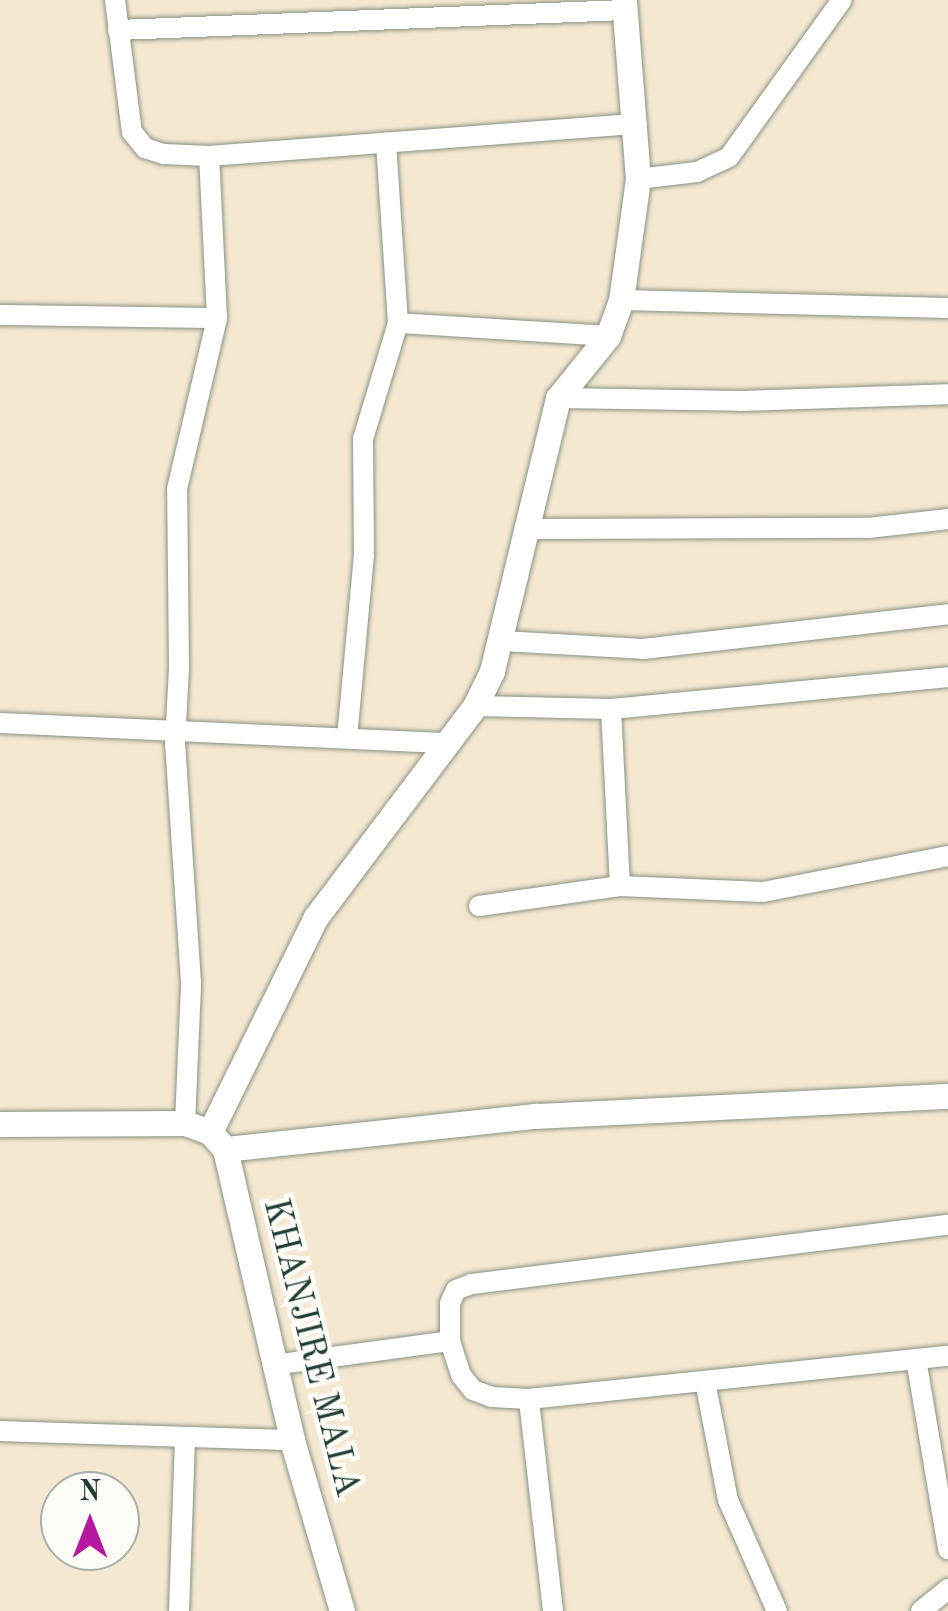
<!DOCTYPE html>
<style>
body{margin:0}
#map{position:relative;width:948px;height:1611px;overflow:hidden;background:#f4e8d1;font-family:"Old Standard TT",serif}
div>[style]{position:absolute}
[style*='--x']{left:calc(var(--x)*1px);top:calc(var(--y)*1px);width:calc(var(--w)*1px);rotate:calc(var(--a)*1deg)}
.roads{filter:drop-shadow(0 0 2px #8a9282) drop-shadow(0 0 2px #8a9282)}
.minor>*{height:20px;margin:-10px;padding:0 10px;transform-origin:10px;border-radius:10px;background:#fff}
.tertiary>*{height:25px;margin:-12.5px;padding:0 12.5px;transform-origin:12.5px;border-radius:12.5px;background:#fff}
span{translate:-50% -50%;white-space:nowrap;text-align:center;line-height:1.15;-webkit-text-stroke:9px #fdfcf7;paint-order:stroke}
.street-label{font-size:35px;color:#1f3d34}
.north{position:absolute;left:40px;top:1471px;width:100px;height:100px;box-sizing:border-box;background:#fdfcf7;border:2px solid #a4b0a9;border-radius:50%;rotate:0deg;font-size:28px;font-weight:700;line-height:40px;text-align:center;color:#1f3d34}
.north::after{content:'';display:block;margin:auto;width:35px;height:45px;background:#b5179e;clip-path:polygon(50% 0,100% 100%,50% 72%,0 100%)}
</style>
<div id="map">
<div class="roads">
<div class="minor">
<div style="--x:115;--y:0;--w:133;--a:82.7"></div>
<div style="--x:132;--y:132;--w:21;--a:51"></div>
<div style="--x:145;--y:148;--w:20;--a:18"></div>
<div style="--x:164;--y:154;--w:45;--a:2.5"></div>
<div style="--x:209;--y:156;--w:429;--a:-4.3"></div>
<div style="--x:118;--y:30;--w:507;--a:-2.26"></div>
<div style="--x:638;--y:179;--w:59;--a:-6.8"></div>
<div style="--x:697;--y:172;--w:35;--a:-25"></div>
<div style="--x:729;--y:157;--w:193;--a:-54.3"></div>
<div style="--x:621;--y:300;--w:327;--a:1.4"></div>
<div style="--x:0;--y:315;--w:217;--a:0.8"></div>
<div style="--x:398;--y:323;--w:210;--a:3.5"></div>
<div style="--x:558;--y:398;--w:183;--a:0.9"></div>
<div style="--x:741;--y:401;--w:207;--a:-1.9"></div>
<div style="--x:525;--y:529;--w:343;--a:-0.2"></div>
<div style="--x:868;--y:528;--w:81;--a:-6.4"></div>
<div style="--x:502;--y:641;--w:141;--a:3.2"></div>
<div style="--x:643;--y:649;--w:307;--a:-6.5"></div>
<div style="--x:475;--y:706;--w:136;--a:1.3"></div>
<div style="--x:611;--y:709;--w:339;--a:-5.4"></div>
<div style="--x:611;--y:709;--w:177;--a:87.1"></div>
<div style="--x:620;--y:886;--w:143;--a:2.4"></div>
<div style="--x:763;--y:892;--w:188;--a:-11"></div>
<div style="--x:0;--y:723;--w:444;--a:2.6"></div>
<div style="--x:347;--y:738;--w:185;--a:-84.7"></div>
<div style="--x:364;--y:554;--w:115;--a:-90.5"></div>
<div style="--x:363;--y:439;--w:121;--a:-73.2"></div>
<div style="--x:398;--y:323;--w:181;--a:-93.8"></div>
<div style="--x:479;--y:906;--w:142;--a:-8.1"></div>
<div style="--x:185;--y:1123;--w:140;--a:-87.5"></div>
<div style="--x:191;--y:983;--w:240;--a:-93.8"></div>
<div style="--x:175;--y:744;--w:76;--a:-87"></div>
<div style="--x:179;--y:668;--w:179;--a:-90.6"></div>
<div style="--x:177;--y:489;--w:176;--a:-76.8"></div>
<div style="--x:217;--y:318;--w:162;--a:-92.8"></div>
<div style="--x:916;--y:1359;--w:193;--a:80.4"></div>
<div style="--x:273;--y:1365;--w:179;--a:-7.7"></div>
<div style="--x:705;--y:1381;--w:121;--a:79.1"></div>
<div style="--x:728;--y:1500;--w:121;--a:66.2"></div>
<div style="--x:529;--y:1399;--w:37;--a:-177"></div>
<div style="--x:492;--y:1397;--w:20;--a:-160"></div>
<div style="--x:473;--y:1390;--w:19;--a:-129"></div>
<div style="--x:461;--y:1375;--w:36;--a:-108"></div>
<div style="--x:450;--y:1341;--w:38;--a:-90"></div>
<div style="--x:450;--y:1303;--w:14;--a:-65"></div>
<div style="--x:456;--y:1290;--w:17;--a:-21"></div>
<div style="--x:472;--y:1284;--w:480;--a:-7.1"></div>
<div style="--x:0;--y:1431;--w:292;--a:1.8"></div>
<div style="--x:179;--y:1611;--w:172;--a:-88"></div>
<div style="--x:553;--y:1611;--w:213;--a:-96.5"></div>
<div style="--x:529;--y:1399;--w:421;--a:-5.9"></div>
<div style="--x:921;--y:1611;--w:35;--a:-39"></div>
</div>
<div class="tertiary">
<div style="--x:0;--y:1124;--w:185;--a:-0.3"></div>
<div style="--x:185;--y:1123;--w:27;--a:20"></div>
<div style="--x:210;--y:1132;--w:23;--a:49"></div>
<div style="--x:225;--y:1149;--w:299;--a:77"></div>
<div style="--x:292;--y:1440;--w:178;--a:73.7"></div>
<div style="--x:210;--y:1132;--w:240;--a:-63.8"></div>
<div style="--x:316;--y:917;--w:264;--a:-53"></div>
<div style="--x:475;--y:706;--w:39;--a:-64"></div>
<div style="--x:492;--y:671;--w:281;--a:-76.4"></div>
<div style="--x:558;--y:398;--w:80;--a:-51.1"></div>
<div style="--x:608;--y:336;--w:38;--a:-70"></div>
<div style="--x:621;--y:300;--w:122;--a:-82"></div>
<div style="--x:638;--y:179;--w:180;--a:-94.5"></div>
<div style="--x:225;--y:1149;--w:313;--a:-6.1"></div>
<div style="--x:536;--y:1116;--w:412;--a:-2.8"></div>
</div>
</div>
<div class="street-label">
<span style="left:310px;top:1348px;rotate:76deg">KHANJIRE MALA</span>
</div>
<div class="north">N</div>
</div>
